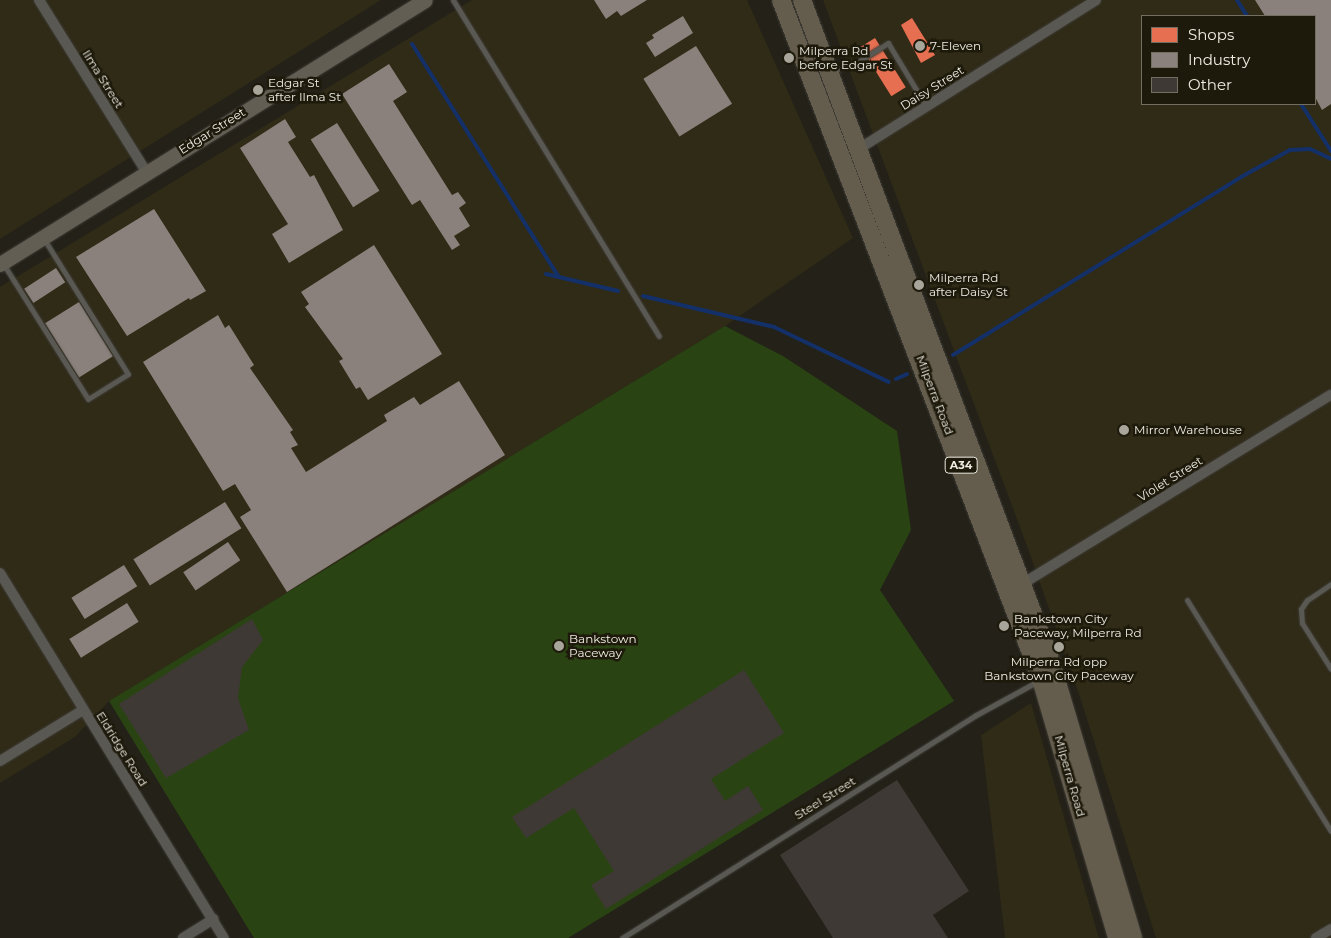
<!DOCTYPE html>
<style>
body{margin:0}
#map{position:relative;width:1331px;height:938px;overflow:hidden;background:#232118;font-family:Montserrat,sans-serif}
div>[style]{position:absolute}
[style*='--x']{left:calc(var(--x)*1px);top:calc(var(--y)*1px);width:calc(var(--w)*1px);rotate:calc(var(--a)*1deg)}
.built>*{inset:0;background:#302b17}
.green>*{inset:0;background:#2a4313}
.shops>*{inset:0;background:#e76f51;transform-origin:0 0}
.industry>*{inset:0;background:#8a817c;transform-origin:0 0}
.stream>*{height:4px;margin:-2px;padding:0 2px;transform-origin:2px;border-radius:2px;background:#143068}
.building>*{inset:0;background:#3e3934}
.roads{filter:drop-shadow(0 0 1px #3d3b35) drop-shadow(0 0 1px #3d3b35)}
.service>*{height:5px;margin:-2.5px;padding:0 2.5px;transform-origin:2.5px;border-radius:2.5px;background:#5a5852}
.minor>*{height:10px;margin:-5px;padding:0 5px;transform-origin:5px;border-radius:5px;background:#5a5852}
.secondary>*{height:15px;margin:-7.5px;padding:0 7.5px;transform-origin:7.5px;border-radius:7.5px;background:#625e54}
.trunk>*{height:18px;margin:-9px;padding:0 9px;transform-origin:9px;border-radius:9px;background:#645c4c}
.dots>*{width:14px;height:14px;translate:-50% -50%;box-sizing:border-box;border:2px solid #1e1a0b;border-radius:50%}
span{translate:-50% -50%;white-space:nowrap;text-align:center;line-height:1.15;-webkit-text-stroke:5px #1e1a0b;paint-order:stroke}
.shield-label span{padding:1px 4px;background:#1e1a0b;border:1px solid;border-radius:4px;-webkit-text-stroke-width:0}
.shield-label{font-size:11px;color:#efece2;font-weight:700}
.poi-label{font-size:12px;color:#efece2}
.left{translate:0 -50%;text-align:left}
.street-label{font-size:12px;color:#efece2}
.legend{position:absolute;left:1141px;top:15px;width:175px;height:90px;box-sizing:border-box;background:#1e1a0b;border:1px solid #726e61;margin:0;padding:6px 9px;list-style:none;font-size:15px;color:#efece2}
.legend li{display:flex;align-items:center;gap:10px;height:25px}
.legend b{width:25px;border:1px solid #726e61}
</style>
<div id="map">
<div class="built">
<div style="clip-path:polygon(0 0,381px 0,0 239px)"></div>
<div style="clip-path:polygon(472px 0,747px 0,853px 238px,725px 326px,109px 701px,75px 737px,0 783px,0 287px)"></div>
<div style="clip-path:polygon(evenodd,823px 0,1331px 0,1331px 938px,1156px 938px,1080px 697px,1027px 546px,823px 0,1142px 16px,1315px 16px,1315px 104px,1142px 104px,1142px 16px)"></div>
<div style="clip-path:polygon(1031px 703px,1099px 938px,1005px 938px,981px 735px)"></div>
</div>
<div class="green">
<div style="clip-path:polygon(725px 326px,783px 356px,897px 431px,911px 530px,880px 590px,954px 701px,568px 938px,254px 938px,109px 701px)"></div>
</div>
<div class="shops">
<div style="clip-path:polygon(912px 18px,935px 55px,921px 63px,901px 25px)"></div>
<div style="left:875px;top:38px;width:58px;height:17px;rotate:58deg"></div>
</div>
<div class="industry">
<div style="clip-path:polygon(594px 0,647px 0,621px 16px,617px 11px,606px 19px)"></div>
<div style="clip-path:polygon(1255px 0,1331px 0,1331px 104px,1322px 110px,1315px 97px,1315px 16px,1265px 16px)"></div>
<div style="clip-path:polygon(683px 16px,693px 33px,655px 57px,646px 43px,654px 38px,652px 35px)"></div>
<div style="left:696px;top:46px;width:68px;height:62px;rotate:58deg"></div>
<div style="clip-path:polygon(389px 64px,407px 92px,393px 101px,452px 195px,458px 192px,466px 203px,459px 208px,470px 226px,454px 236px,460px 245px,452px 250px,420px 200px,412px 205px,342px 94px)"></div>
<div style="clip-path:polygon(285px 119px,296px 137px,288px 142px,310px 177px,314px 175px,343px 230px,289px 263px,272px 234px,288px 224px,240px 148px)"></div>
<div style="left:337px;top:123px;width:80px;height:31px;rotate:58deg"></div>
<div style="clip-path:polygon(154px 209px,206px 291px,190px 300px,189px 298px,127px 336px,76px 257px)"></div>
<div style="clip-path:polygon(374px 245px,442px 354px,368px 400px,360px 387px,356px 389px,339px 361px,343px 359px,305px 307px,309px 304px,301px 292px)"></div>
<div style="left:56px;top:268px;width:17px;height:38px;rotate:57deg"></div>
<div style="left:79px;top:302px;width:64px;height:40px;rotate:58deg"></div>
<div style="clip-path:polygon(218px 315px,225px 328px,229px 325px,254px 365px,250px 368px,293px 430px,290px 432px,298px 445px,291px 448px,306px 472px,387px 421px,384px 415px,414px 397px,420px 405px,459px 381px,505px 455px,287px 592px,240px 517px,251px 510px,235px 484px,223px 491px,143px 362px)"></div>
<div style="left:225px;top:502px;width:31px;height:108px;rotate:58deg"></div>
<div style="left:228px;top:542px;width:22px;height:54px;rotate:56deg"></div>
<div style="left:124px;top:565px;width:25px;height:62px;rotate:58deg"></div>
<div style="left:127px;top:603px;width:22px;height:68px;rotate:58deg"></div>
</div>
<div class="stream">
<div style="--x:1237;--y:0;--w:19;--a:58"></div>
<div style="--x:412;--y:44;--w:274;--a:57.8"></div>
<div style="--x:1301;--y:104;--w:56;--a:57.4"></div>
<div style="--x:546;--y:274;--w:74;--a:13.3"></div>
<div style="--x:643;--y:296;--w:135;--a:13.3"></div>
<div style="--x:774;--y:327;--w:127;--a:25.6"></div>
<div style="--x:953;--y:355;--w:339;--a:-31.7"></div>
<div style="--x:1241;--y:177;--w:56;--a:-28.9"></div>
<div style="--x:1290;--y:150;--w:20;--a:-3"></div>
<div style="--x:1310;--y:149;--w:23;--a:25"></div>
<div style="--x:896;--y:379;--w:12;--a:-24"></div>
</div>
<div class="building">
<div style="clip-path:polygon(252px 619px,263px 640px,242px 667px,238px 698px,249px 730px,166px 778px,119px 704px)"></div>
<div style="clip-path:polygon(744px 670px,784px 733px,711px 779px,725px 801px,748px 786px,763px 810px,606px 909px,591px 885px,614px 871px,574px 808px,526px 838px,512px 817px)"></div>
<div style="clip-path:polygon(897px 780px,969px 891px,933px 915px,948px 938px,833px 938px,780px 855px)"></div>
</div>
<div class="roads">
<div class="service">
<div style="--x:453;--y:0;--w:394;--a:58.5"></div>
<div style="--x:831;--y:71;--w:26;--a:-18"></div>
<div style="--x:856;--y:63;--w:38;--a:-32"></div>
<div style="--x:888;--y:43;--w:74;--a:58.9"></div>
<div style="--x:4;--y:265;--w:158;--a:57.9"></div>
<div style="--x:88;--y:399;--w:47;--a:-32"></div>
<div style="--x:128;--y:374;--w:159;--a:-121.9"></div>
<div style="--x:1331;--y:584;--w:29;--a:146"></div>
<div style="--x:1307;--y:600;--w:11;--a:124"></div>
<div style="--x:1301;--y:609;--w:14;--a:86"></div>
<div style="--x:1302;--y:623;--w:54;--a:57.8"></div>
<div style="--x:1187;--y:600;--w:272;--a:58.1"></div>
<div style="--x:622;--y:938;--w:418;--a:-32.2"></div>
<div style="--x:976;--y:715;--w:71;--a:-28.7"></div>
</div>
<div class="minor">
<div style="--x:39;--y:0;--w:202;--a:58"></div>
<div style="--x:857;--y:150;--w:282;--a:-32.1"></div>
<div style="--x:0;--y:573;--w:428;--a:58.5"></div>
<div style="--x:1022;--y:584;--w:362;--a:-31.5"></div>
<div style="--x:0;--y:761;--w:97;--a:-31.6"></div>
<div style="--x:183;--y:938;--w:36;--a:-32"></div>
<div style="--x:1316;--y:938;--w:17;--a:-31"></div>
</div>
<div class="secondary">
<div style="--x:0;--y:264;--w:500;--a:-31.85"></div>
</div>
<div class="trunk">
<div style="--x:781;--y:0;--w:727;--a:69.05"></div>
<div style="--x:1041;--y:679;--w:270;--a:73.6"></div>
<div style="--x:802;--y:0;--w:704;--a:69.38"></div>
<div style="--x:1050;--y:659;--w:291;--a:73.4"></div>
</div>
</div>
<div class="dots">
<div style="left:920px;top:46px;background:#a8a59b"></div>
<div style="left:789px;top:58px;background:#a8a59b"></div>
<div style="left:258px;top:90px;background:#a8a59b"></div>
<div style="left:919px;top:285px;background:#a8a59b"></div>
<div style="left:1124px;top:430px;background:#a8a59b"></div>
<div style="left:1004px;top:626px;background:#a8a59b"></div>
<div style="left:559px;top:646px;background:#a8a59b"></div>
<div style="left:1059px;top:647px;background:#a8a59b"></div>
</div>
<div class="shield-label">
<span style="left:961px;top:465px">A34</span>
</div>
<div class="poi-label">
<span class="left" style="left:930px;top:46px">7-Eleven</span>
<span class="left" style="left:799px;top:58px">Milperra Rd<br>before Edgar St</span>
<span class="left" style="left:268px;top:90px">Edgar St<br>after Ilma St</span>
<span class="left" style="left:929px;top:285px">Milperra Rd<br>after Daisy St</span>
<span class="left" style="left:1134px;top:430px">Mirror Warehouse</span>
<span class="left" style="left:1014px;top:626px">Bankstown City<br>Paceway, Milperra Rd</span>
<span class="left" style="left:569px;top:646px">Bankstown<br>Paceway</span>
<span style="left:1059px;top:669px">Milperra Rd opp<br>Bankstown City Paceway</span>
</div>
<div class="street-label">
<span style="left:103px;top:79px;rotate:58deg">Ilma Street</span>
<span style="left:932px;top:88px;rotate:-32deg">Daisy Street</span>
<span style="left:212px;top:131px;rotate:-32deg">Edgar Street</span>
<span style="left:935px;top:395px;rotate:69deg">Milperra Road</span>
<span style="left:1170px;top:479px;rotate:-32deg">Violet Street</span>
<span style="left:122px;top:749px;rotate:58deg">Eldridge Road</span>
<span style="left:1070px;top:776px;rotate:74deg">Milperra Road</span>
<span style="left:825px;top:798px;rotate:-32deg">Steel Street</span>
</div>
<ul class="legend">
<li><b style="height:14px;background:#e76f51"></b>Shops</li>
<li><b style="height:14px;background:#8a817c"></b>Industry</li>
<li><b style="height:14px;background:#3e3934"></b>Other</li>
</ul>
</div>
